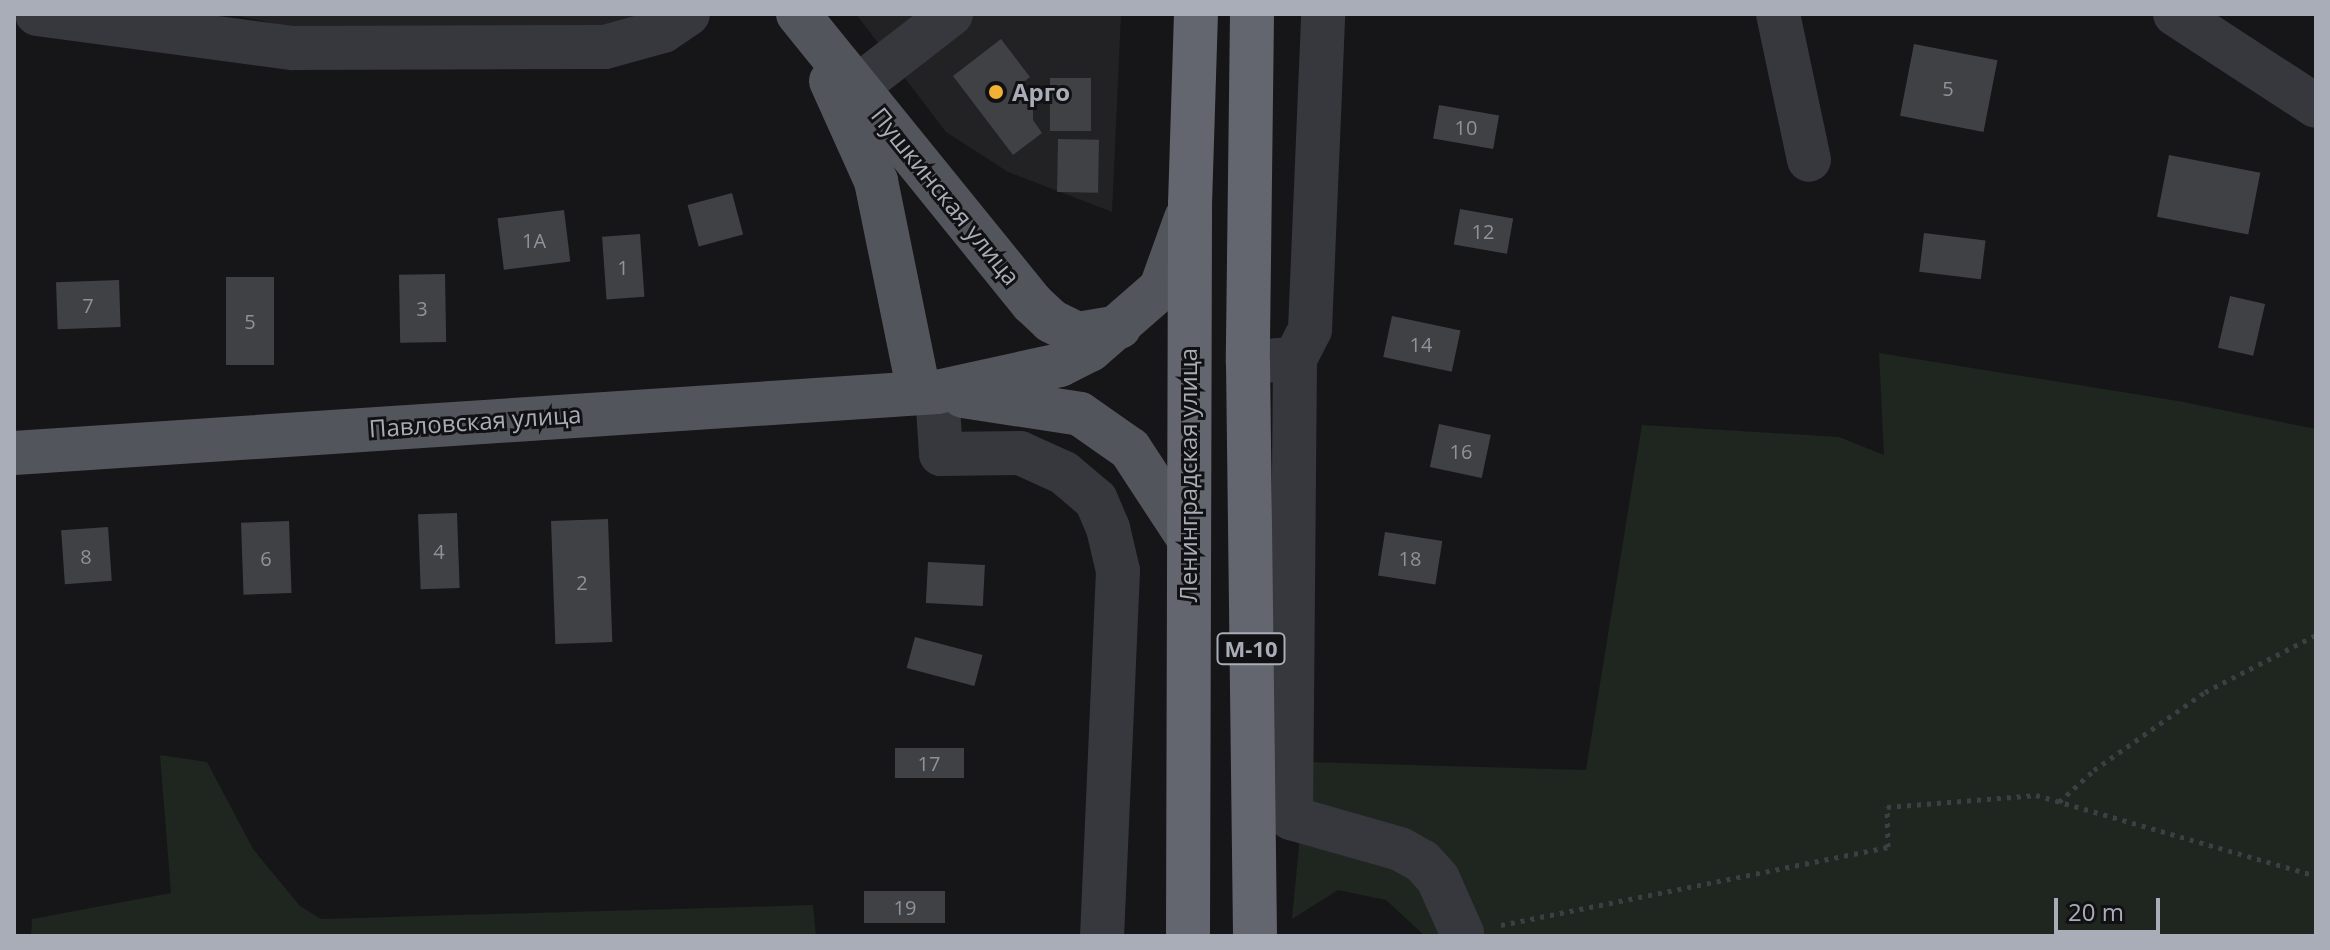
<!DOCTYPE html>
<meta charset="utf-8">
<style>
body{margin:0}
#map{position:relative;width:2330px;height:950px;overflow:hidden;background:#161618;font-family:"Open Sans",sans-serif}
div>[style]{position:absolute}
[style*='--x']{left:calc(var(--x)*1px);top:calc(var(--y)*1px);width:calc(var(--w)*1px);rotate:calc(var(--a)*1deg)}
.built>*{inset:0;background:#222225}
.green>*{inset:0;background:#1e261f}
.building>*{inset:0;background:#404145;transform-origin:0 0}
.path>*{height:5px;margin-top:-2.5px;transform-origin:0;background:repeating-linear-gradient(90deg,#3d3f44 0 4px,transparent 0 10px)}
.minor>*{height:44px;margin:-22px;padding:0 22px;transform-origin:22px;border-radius:22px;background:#37383d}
.major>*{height:44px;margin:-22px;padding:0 22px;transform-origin:22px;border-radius:22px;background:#53555c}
.highway>*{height:44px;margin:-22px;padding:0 22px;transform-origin:22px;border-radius:22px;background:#63666e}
.dots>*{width:22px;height:22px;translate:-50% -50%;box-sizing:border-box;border:4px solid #111113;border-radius:50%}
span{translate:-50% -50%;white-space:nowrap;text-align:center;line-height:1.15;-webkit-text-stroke:6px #111113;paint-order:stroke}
.number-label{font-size:20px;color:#8e929b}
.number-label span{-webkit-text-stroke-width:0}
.shield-label span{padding:2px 6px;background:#111113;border:2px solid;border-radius:6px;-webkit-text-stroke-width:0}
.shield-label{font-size:22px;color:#a8adb8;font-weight:700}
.poi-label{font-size:24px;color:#a8adb8;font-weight:700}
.left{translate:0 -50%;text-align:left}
.street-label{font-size:24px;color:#a8adb8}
.frame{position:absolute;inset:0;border:16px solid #a8adb8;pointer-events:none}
.scale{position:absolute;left:2054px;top:898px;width:106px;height:36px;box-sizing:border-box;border:4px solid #a8adb8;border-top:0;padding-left:10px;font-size:24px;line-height:28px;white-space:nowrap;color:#a8adb8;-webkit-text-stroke:6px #111113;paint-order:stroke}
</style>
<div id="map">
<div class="built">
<div style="clip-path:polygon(228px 14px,657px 14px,608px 31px,340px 37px)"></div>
<div style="clip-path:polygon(856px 14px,1121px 14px,1112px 212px,1008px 172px,946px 132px)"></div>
</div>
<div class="green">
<div style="clip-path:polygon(1879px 353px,2178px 401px,2316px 429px,2316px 936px,1425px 936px,1386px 900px,1338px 890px,1292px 919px,1307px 762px,1586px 770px,1642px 425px,1839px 437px,1884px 455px)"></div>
<div style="clip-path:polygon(160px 755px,207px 762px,253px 849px,300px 906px,321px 919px,813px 905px,816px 936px,31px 936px,32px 919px,171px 893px)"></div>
</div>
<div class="building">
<div style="clip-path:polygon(1001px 39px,1030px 77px,1021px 84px,1033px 99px,1033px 120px,1042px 133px,1013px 155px,953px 76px)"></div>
<div style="left:1914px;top:44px;width:85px;height:73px;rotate:11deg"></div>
<div style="left:1050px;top:78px;width:41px;height:53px"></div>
<div style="left:1439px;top:105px;width:61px;height:34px;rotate:10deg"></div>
<div style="left:1058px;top:139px;width:41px;height:53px;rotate:1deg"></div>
<div style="left:2169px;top:155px;width:93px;height:63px;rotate:11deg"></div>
<div style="left:732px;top:193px;width:43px;height:46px;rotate:75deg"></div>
<div style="left:1460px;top:209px;width:54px;height:36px;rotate:10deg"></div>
<div style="left:564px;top:210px;width:52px;height:67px;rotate:83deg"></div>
<div style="left:1924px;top:233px;width:62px;height:39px;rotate:7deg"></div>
<div style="left:640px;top:234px;width:63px;height:38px;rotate:86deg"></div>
<div style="left:445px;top:274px;width:68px;height:46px;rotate:89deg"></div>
<div style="left:226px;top:277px;width:48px;height:88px"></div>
<div style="left:119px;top:280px;width:47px;height:63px;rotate:88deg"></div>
<div style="left:2230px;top:296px;width:36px;height:53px;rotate:13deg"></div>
<div style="left:1392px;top:316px;width:70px;height:42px;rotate:12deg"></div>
<div style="left:1439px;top:424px;width:53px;height:44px;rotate:12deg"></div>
<div style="left:457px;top:513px;width:75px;height:39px;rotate:88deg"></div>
<div style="left:608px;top:519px;width:123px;height:57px;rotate:88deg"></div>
<div style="left:289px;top:521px;width:72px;height:48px;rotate:88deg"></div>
<div style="left:108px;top:527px;width:54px;height:47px;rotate:86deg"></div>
<div style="left:1385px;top:532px;width:58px;height:44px;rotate:9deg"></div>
<div style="left:928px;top:562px;width:57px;height:41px;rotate:3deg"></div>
<div style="left:915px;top:637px;width:70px;height:32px;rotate:15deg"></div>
<div style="left:895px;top:748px;width:69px;height:30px"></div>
<div style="left:864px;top:891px;width:81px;height:32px"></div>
</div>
<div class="path">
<div style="--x:2059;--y:802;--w:47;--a:-42.4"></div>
<div style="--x:2094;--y:770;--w:136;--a:-35.1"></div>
<div style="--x:2205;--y:692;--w:125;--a:-27.2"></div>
<div style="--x:1501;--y:925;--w:395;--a:-11.4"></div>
<div style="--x:1888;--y:847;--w:40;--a:-91.4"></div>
<div style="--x:1887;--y:807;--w:149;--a:-4.6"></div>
<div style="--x:2036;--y:795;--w:291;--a:16.1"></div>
</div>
<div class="minor">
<div style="--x:37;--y:14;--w:258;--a:7.6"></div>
<div style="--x:293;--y:48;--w:312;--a:-0.2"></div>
<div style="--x:605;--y:47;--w:60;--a:-15.4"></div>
<div style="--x:663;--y:31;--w:30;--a:-34"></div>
<div style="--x:1778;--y:14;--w:149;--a:78"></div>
<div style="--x:2175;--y:14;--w:168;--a:33.1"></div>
<div style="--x:857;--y:87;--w:119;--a:-37.8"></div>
<div style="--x:1295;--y:359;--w:33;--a:-63"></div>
<div style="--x:1310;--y:330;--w:316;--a:-87.6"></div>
<div style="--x:1248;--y:362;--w:47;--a:-3.7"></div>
<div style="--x:1295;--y:359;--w:459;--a:90.5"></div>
<div style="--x:1291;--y:818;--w:113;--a:15.9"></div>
<div style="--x:1400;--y:849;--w:25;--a:29"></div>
<div style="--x:1422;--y:861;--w:24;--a:48"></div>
<div style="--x:1438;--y:879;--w:59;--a:66"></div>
<div style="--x:937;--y:392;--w:62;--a:86.3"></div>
<div style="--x:941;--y:454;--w:79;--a:-0.7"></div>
<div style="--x:1020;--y:453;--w:48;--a:24.4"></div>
<div style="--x:1064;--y:473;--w:42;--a:40.2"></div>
<div style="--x:1096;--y:500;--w:30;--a:67"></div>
<div style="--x:1108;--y:528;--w:44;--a:76.9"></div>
<div style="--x:1118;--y:571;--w:365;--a:92.5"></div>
</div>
<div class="major">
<div style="--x:798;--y:14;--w:372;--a:51"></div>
<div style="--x:1032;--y:303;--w:26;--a:43"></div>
<div style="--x:1051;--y:321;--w:30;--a:26"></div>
<div style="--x:1078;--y:334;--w:42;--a:-9.7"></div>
<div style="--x:831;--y:81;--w:110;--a:65.8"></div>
<div style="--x:876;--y:181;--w:216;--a:78.5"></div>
<div style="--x:963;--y:396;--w:118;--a:8.7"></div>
<div style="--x:1080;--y:414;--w:61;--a:35"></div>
<div style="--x:1130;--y:449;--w:104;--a:56.8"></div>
<div style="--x:14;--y:453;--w:925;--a:-3.78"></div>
<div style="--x:937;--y:392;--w:126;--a:-12.4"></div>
<div style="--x:1060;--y:365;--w:34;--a:-27"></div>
<div style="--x:1090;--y:350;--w:94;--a:-41.1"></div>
<div style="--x:1161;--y:288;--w:74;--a:-70.3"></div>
</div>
<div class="highway">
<div style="--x:1252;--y:14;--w:348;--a:90.7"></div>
<div style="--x:1248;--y:362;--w:574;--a:89.3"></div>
<div style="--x:1188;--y:936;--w:732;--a:-89.84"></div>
<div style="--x:1190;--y:204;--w:190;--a:-88.2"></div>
</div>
<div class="dots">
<div style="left:996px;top:92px;background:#f2b134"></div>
</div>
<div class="number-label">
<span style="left:1948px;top:88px">5</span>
<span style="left:1466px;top:127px">10</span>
<span style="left:1483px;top:231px">12</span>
<span style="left:534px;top:240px">1А</span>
<span style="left:623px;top:267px">1</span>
<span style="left:88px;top:305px">7</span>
<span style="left:422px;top:308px">3</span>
<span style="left:250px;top:321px">5</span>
<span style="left:1421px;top:344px">14</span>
<span style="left:1461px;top:451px">16</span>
<span style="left:439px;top:551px">4</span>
<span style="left:86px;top:556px">8</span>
<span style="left:266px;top:558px">6</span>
<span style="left:1410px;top:558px">18</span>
<span style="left:582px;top:582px">2</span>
<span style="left:929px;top:763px">17</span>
<span style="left:905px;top:907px">19</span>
</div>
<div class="shield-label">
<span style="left:1251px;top:649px">М-10</span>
</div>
<div class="poi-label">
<span class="left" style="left:1012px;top:92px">Арго</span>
</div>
<div class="street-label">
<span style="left:946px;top:196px;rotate:51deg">Пушкинская улица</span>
<span style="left:475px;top:421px;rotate:-4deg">Павловская улица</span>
<span style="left:1188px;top:475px;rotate:-90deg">Ленинградская улица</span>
</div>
<div class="frame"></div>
<div class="scale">20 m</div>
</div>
